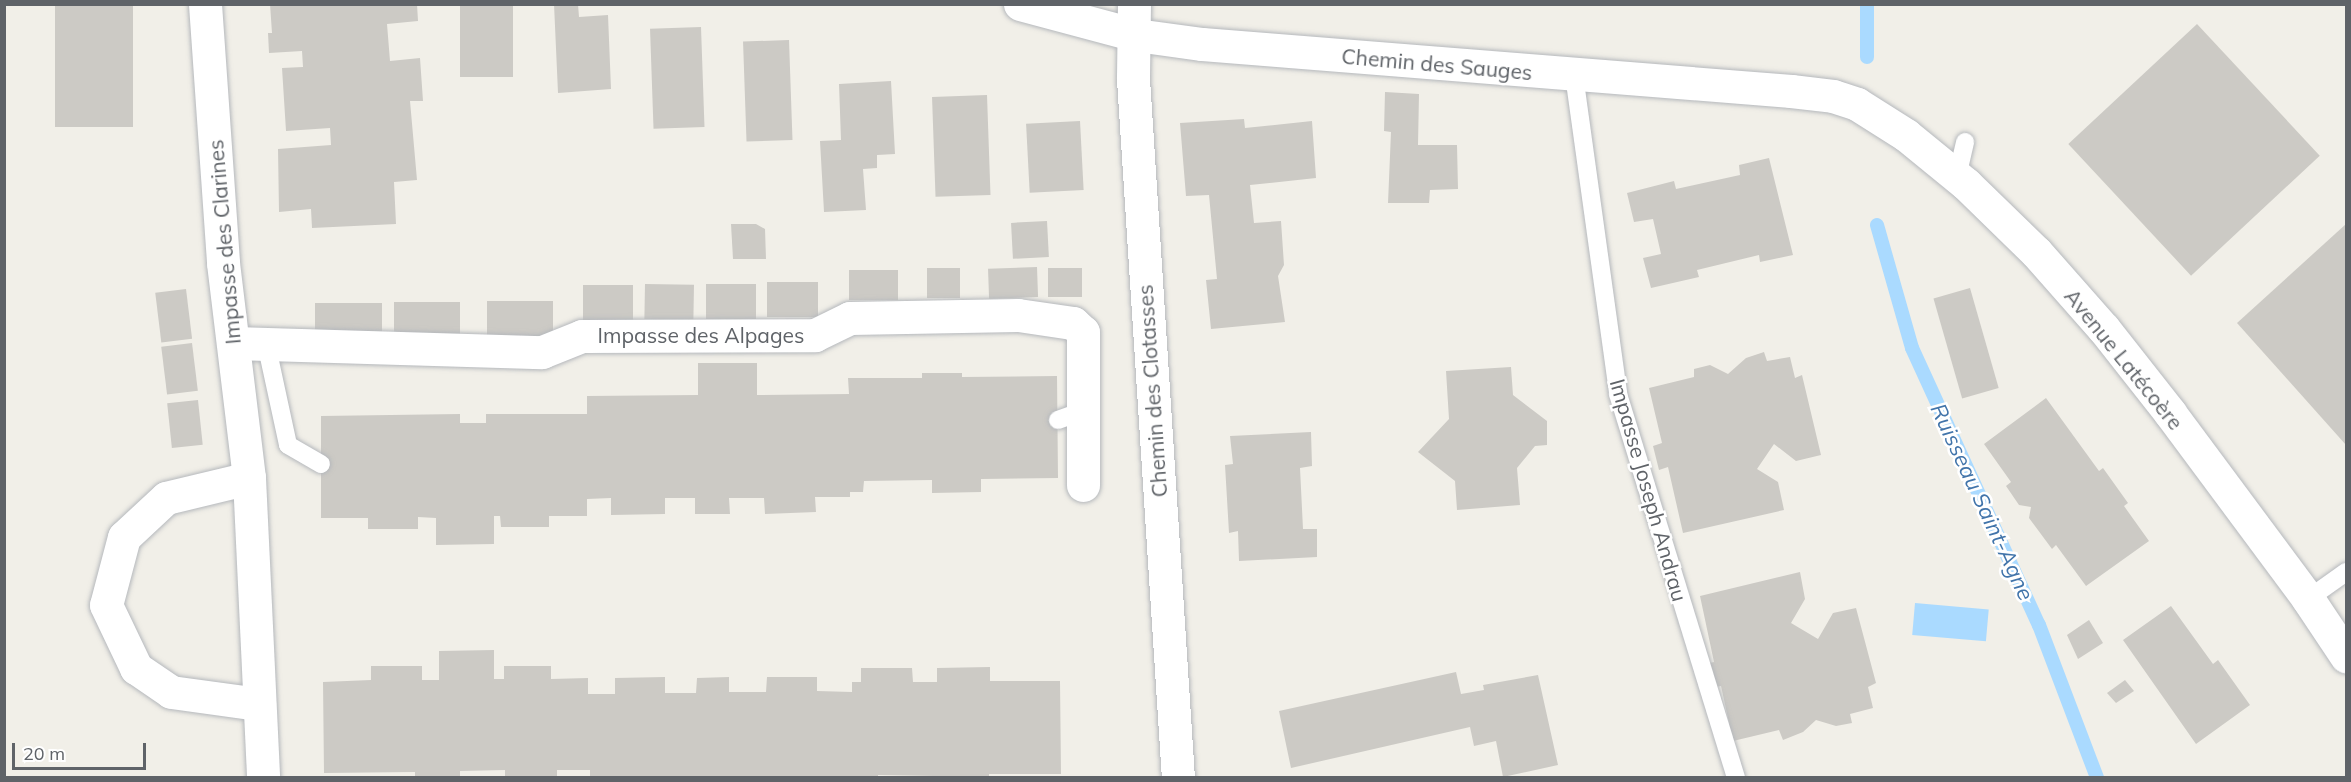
<!DOCTYPE html>
<meta charset="utf-8">
<style>
body{margin:0}
#map{position:relative;width:2351px;height:782px;overflow:hidden;background:#f1efe8;font-family:Mulish,sans-serif}
div>[style]{position:absolute}
[style*='--x']{left:calc(var(--x)*1px);top:calc(var(--y)*1px);width:calc(var(--w)*1px);rotate:calc(var(--a)*1deg)}
.water>*{inset:0;background:#aadaff;transform-origin:0 0}
.stream>*{height:14px;margin:-7px;padding:0 7px;transform-origin:7px;border-radius:7px;background:#aadaff}
.building>*{inset:0;background:#cccac5;transform-origin:0 0}
.roads{filter:drop-shadow(0 0 2px #b5b8bc) drop-shadow(0 0 2px #b5b8bc)}
.lane>*{height:18px;margin:-9px;padding:0 9px;transform-origin:9px;border-radius:9px;background:#fff}
.street>*{height:33px;margin:-16.5px;padding:0 16.5px;transform-origin:16.5px;border-radius:16.5px;background:#fff}
span{translate:-50% -50%;white-space:nowrap;text-align:center;line-height:1.15;-webkit-text-stroke:5px #fff;paint-order:stroke}
.street-label{font-size:21px;color:#5f6368}
.water-label{font-size:22px;color:#4174aa;font-style:italic}
.frame{position:absolute;inset:0;border:6px solid #5f6368;pointer-events:none}
.scale{position:absolute;left:12px;top:743px;width:134px;height:27px;box-sizing:border-box;border:3px solid #5f6368;border-top:0;padding-left:8px;font-size:18px;line-height:21px;white-space:nowrap;color:#5f6368;-webkit-text-stroke:4px #fff;paint-order:stroke}
</style>
<div id="map">
<div class="water">
<div style="left:1915px;top:603px;width:74px;height:32px;rotate:5deg"></div>
</div>
<div class="stream">
<div style="--x:1867;--y:57;--w:53;--a:-90"></div>
<div style="--x:1877;--y:225;--w:128;--a:74.1"></div>
<div style="--x:1912;--y:348;--w:305;--a:65.4"></div>
<div style="--x:2039;--y:625;--w:164;--a:69.2"></div>
</div>
<div class="building">
<div style="left:55px;top:4px;width:78px;height:123px"></div>
<div style="clip-path:polygon(270px 4px,417px 4px,418px 21px,387px 24px,390px 61px,420px 58px,423px 101px,410px 101px,417px 180px,394px 182px,396px 224px,312px 228px,311px 209px,279px 212px,278px 149px,331px 145px,330px 128px,286px 131px,282px 68px,303px 67px,302px 51px,269px 53px,268px 33px,272px 33px)"></div>
<div style="left:460px;top:4px;width:53px;height:73px"></div>
<div style="clip-path:polygon(554px 4px,578px 4px,579px 17px,608px 15px,611px 89px,558px 93px)"></div>
<div style="left:2197px;top:24px;width:180px;height:176px;rotate:47deg"></div>
<div style="left:701px;top:27px;width:100px;height:51px;rotate:88deg"></div>
<div style="left:789px;top:40px;width:100px;height:46px;rotate:88deg"></div>
<div style="clip-path:polygon(891px 81px,895px 154px,877px 155px,877px 168px,863px 169px,866px 210px,824px 212px,820px 141px,841px 140px,839px 84px)"></div>
<div style="clip-path:polygon(1385px 92px,1419px 94px,1418px 145px,1457px 145px,1458px 189px,1430px 190px,1429px 203px,1388px 203px,1391px 132px,1384px 131px)"></div>
<div style="left:987px;top:95px;width:100px;height:55px;rotate:88deg"></div>
<div style="clip-path:polygon(1244px 119px,1245px 128px,1312px 121px,1316px 178px,1250px 185px,1254px 223px,1281px 221px,1284px 265px,1278px 276px,1285px 322px,1211px 329px,1206px 280px,1217px 279px,1209px 195px,1186px 196px,1180px 123px)"></div>
<div style="left:1080px;top:121px;width:69px;height:54px;rotate:87deg"></div>
<div style="clip-path:polygon(1769px 158px,1793px 255px,1760px 262px,1759px 255px,1697px 270px,1699px 277px,1651px 288px,1643px 258px,1661px 254px,1653px 219px,1634px 222px,1627px 193px,1674px 181px,1676px 189px,1740px 175px,1739px 165px)"></div>
<div style="left:1047px;top:221px;width:36px;height:36px;rotate:87deg"></div>
<div style="clip-path:polygon(731px 224px,756px 224px,765px 229px,766px 259px,733px 259px)"></div>
<div style="clip-path:polygon(2346px 224px,2346px 445px,2237px 323px)"></div>
<div style="left:1037px;top:267px;width:30px;height:49px;rotate:88deg"></div>
<div style="left:927px;top:268px;width:33px;height:30px"></div>
<div style="left:1048px;top:268px;width:34px;height:29px"></div>
<div style="left:849px;top:270px;width:49px;height:30px"></div>
<div style="left:818px;top:282px;width:35px;height:51px;rotate:90deg"></div>
<div style="left:645px;top:284px;width:49px;height:35px;rotate:1deg"></div>
<div style="left:706px;top:284px;width:50px;height:35px"></div>
<div style="left:583px;top:285px;width:50px;height:35px"></div>
<div style="left:1970px;top:288px;width:104px;height:38px;rotate:74deg"></div>
<div style="left:186px;top:289px;width:50px;height:31px;rotate:83deg"></div>
<div style="left:487px;top:301px;width:66px;height:35px"></div>
<div style="left:394px;top:302px;width:66px;height:35px"></div>
<div style="left:315px;top:303px;width:67px;height:34px"></div>
<div style="left:192px;top:343px;width:48px;height:31px;rotate:83deg"></div>
<div style="clip-path:polygon(1764px 352px,1767px 361px,1790px 357px,1795px 378px,1802px 375px,1821px 455px,1796px 461px,1774px 444px,1757px 469px,1778px 482px,1784px 510px,1683px 533px,1668px 467px,1659px 470px,1653px 446px,1662px 443px,1649px 388px,1694px 377px,1694px 369px,1710px 365px,1728px 374px,1746px 358px)"></div>
<div style="clip-path:polygon(698px 363px,757px 363px,757px 395px,849px 394px,848px 378px,922px 378px,922px 373px,962px 373px,962px 377px,1057px 376px,1058px 478px,981px 479px,981px 492px,932px 493px,932px 480px,864px 481px,863px 492px,850px 492px,850px 497px,815px 497px,816px 512px,765px 514px,764px 498px,729px 498px,730px 514px,695px 514px,695px 498px,665px 498px,665px 514px,611px 515px,611px 498px,587px 499px,587px 516px,549px 516px,549px 527px,501px 527px,500px 516px,494px 516px,494px 544px,436px 545px,436px 518px,418px 517px,418px 529px,368px 529px,368px 518px,321px 518px,321px 416px,460px 414px,460px 423px,486px 423px,486px 414px,587px 414px,587px 396px,698px 395px)"></div>
<div style="clip-path:polygon(1511px 367px,1513px 395px,1547px 421px,1547px 445px,1535px 446px,1517px 468px,1520px 505px,1457px 510px,1455px 481px,1418px 452px,1449px 419px,1446px 371px)"></div>
<div style="clip-path:polygon(2046px 398px,2099px 471px,2103px 468px,2128px 503px,2124px 506px,2149px 541px,2086px 586px,2056px 545px,2052px 549px,2029px 518px,2031px 507px,2019px 505px,2006px 486px,2011px 482px,1984px 444px)"></div>
<div style="left:198px;top:400px;width:45px;height:31px;rotate:84deg"></div>
<div style="clip-path:polygon(1311px 432px,1312px 466px,1300px 468px,1303px 529px,1317px 529px,1317px 557px,1239px 561px,1238px 531px,1229px 533px,1225px 465px,1233px 464px,1230px 436px)"></div>
<div style="clip-path:polygon(1800px 572px,1805px 599px,1791px 623px,1818px 639px,1833px 613px,1856px 608px,1876px 683px,1868px 687px,1873px 708px,1850px 714px,1852px 723px,1836px 726px,1816px 720px,1803px 732px,1783px 740px,1779px 730px,1733px 741px,1721px 686px,1710px 688px,1705px 664px,1714px 662px,1700px 596px)"></div>
<div style="clip-path:polygon(2171px 606px,2213px 664px,2218px 660px,2250px 705px,2196px 744px,2123px 640px)"></div>
<div style="clip-path:polygon(2089px 620px,2103px 643px,2078px 659px,2067px 635px)"></div>
<div style="clip-path:polygon(494px 650px,494px 679px,504px 679px,504px 666px,551px 666px,551px 679px,588px 678px,588px 694px,615px 694px,615px 678px,665px 677px,665px 693px,696px 693px,697px 678px,729px 677px,729px 692px,766px 692px,767px 677px,817px 677px,817px 691px,852px 692px,852px 682px,861px 682px,861px 668px,912px 668px,913px 682px,937px 682px,937px 668px,990px 667px,990px 681px,1060px 681px,1061px 774px,989px 774px,989px 777px,878px 775px,878px 777px,590px 777px,590px 770px,557px 770px,557px 777px,505px 777px,505px 770px,460px 771px,460px 777px,415px 777px,415px 772px,324px 773px,323px 682px,371px 680px,371px 666px,422px 666px,422px 680px,439px 680px,439px 651px)"></div>
<div style="clip-path:polygon(1456px 672px,1461px 694px,1484px 690px,1483px 685px,1538px 675px,1558px 765px,1503px 777px,1496px 741px,1474px 746px,1470px 727px,1291px 768px,1279px 711px)"></div>
<div style="clip-path:polygon(2125px 680px,2134px 691px,2116px 703px,2107px 693px)"></div>
</div>
<div class="roads">
<div class="lane">
<div style="--x:1574;--y:75;--w:322;--a:82.1"></div>
<div style="--x:1618;--y:394;--w:402;--a:72.9"></div>
<div style="--x:1957;--y:177;--w:36;--a:-77"></div>
<div style="--x:266;--y:343;--w:104;--a:77.8"></div>
<div style="--x:288;--y:445;--w:38;--a:30"></div>
<div style="--x:1058;--y:420;--w:27;--a:-20"></div>
<div style="--x:2308;--y:599;--w:47;--a:-35.4"></div>
</div>
<div class="street">
<div style="--x:205;--y:4;--w:260;--a:86"></div>
<div style="--x:223;--y:263;--w:217;--a:83.1"></div>
<div style="--x:249;--y:478;--w:300;--a:87.3"></div>
<div style="--x:1020;--y:4;--w:120;--a:15"></div>
<div style="--x:1136;--y:35;--w:67;--a:7.8"></div>
<div style="--x:1202;--y:44;--w:591;--a:4.56"></div>
<div style="--x:1791;--y:91;--w:42;--a:6.8"></div>
<div style="--x:1833;--y:96;--w:25;--a:18"></div>
<div style="--x:1857;--y:104;--w:58;--a:32.3"></div>
<div style="--x:1906;--y:135;--w:77;--a:39.2"></div>
<div style="--x:1966;--y:184;--w:98;--a:44.2"></div>
<div style="--x:2036;--y:252;--w:103;--a:48.6"></div>
<div style="--x:2104;--y:329;--w:107;--a:51.8"></div>
<div style="--x:2170;--y:413;--w:232;--a:53.4"></div>
<div style="--x:2308;--y:599;--w:69;--a:56.3"></div>
<div style="--x:1134;--y:4;--w:75;--a:90.8"></div>
<div style="--x:1133;--y:79;--w:700;--a:86.32"></div>
<div style="--x:234;--y:343;--w:308;--a:1.7"></div>
<div style="--x:542;--y:352;--w:43;--a:-21.8"></div>
<div style="--x:582;--y:336;--w:233;--a:-0.2"></div>
<div style="--x:815;--y:335;--w:39;--a:-26"></div>
<div style="--x:850;--y:318;--w:168;--a:-1"></div>
<div style="--x:1018;--y:315;--w:56;--a:8.3"></div>
<div style="--x:1073;--y:323;--w:13;--a:42"></div>
<div style="--x:1083;--y:332;--w:153;--a:90"></div>
<div style="--x:249;--y:478;--w:85;--a:166.5"></div>
<div style="--x:166;--y:498;--w:57;--a:137.1"></div>
<div style="--x:124;--y:537;--w:70;--a:104.8"></div>
<div style="--x:106;--y:605;--w:70;--a:64.5"></div>
<div style="--x:136;--y:668;--w:42;--a:34.4"></div>
<div style="--x:171;--y:692;--w:89;--a:7.8"></div>
</div>
</div>
<div class="street-label">
<span style="left:1437px;top:64px;rotate:5deg">Chemin des Sauges</span>
<span style="left:224px;top:242px;rotate:-95deg">Impasse des Clarines</span>
<span style="left:701px;top:335px">Impasse des Alpages</span>
<span style="left:2124px;top:359px;rotate:51deg">Avenue Latécoère</span>
<span style="left:1152px;top:391px;rotate:-94deg">Chemin des Clotasses</span>
<span style="left:1649px;top:490px;rotate:74deg">Impasse Joseph Andrau</span>
</div>
<div class="water-label">
<span style="left:1982px;top:502px;rotate:65deg">Ruisseau Saint-Agne</span>
</div>
<div class="frame"></div>
<div class="scale">20 m</div>
</div>
